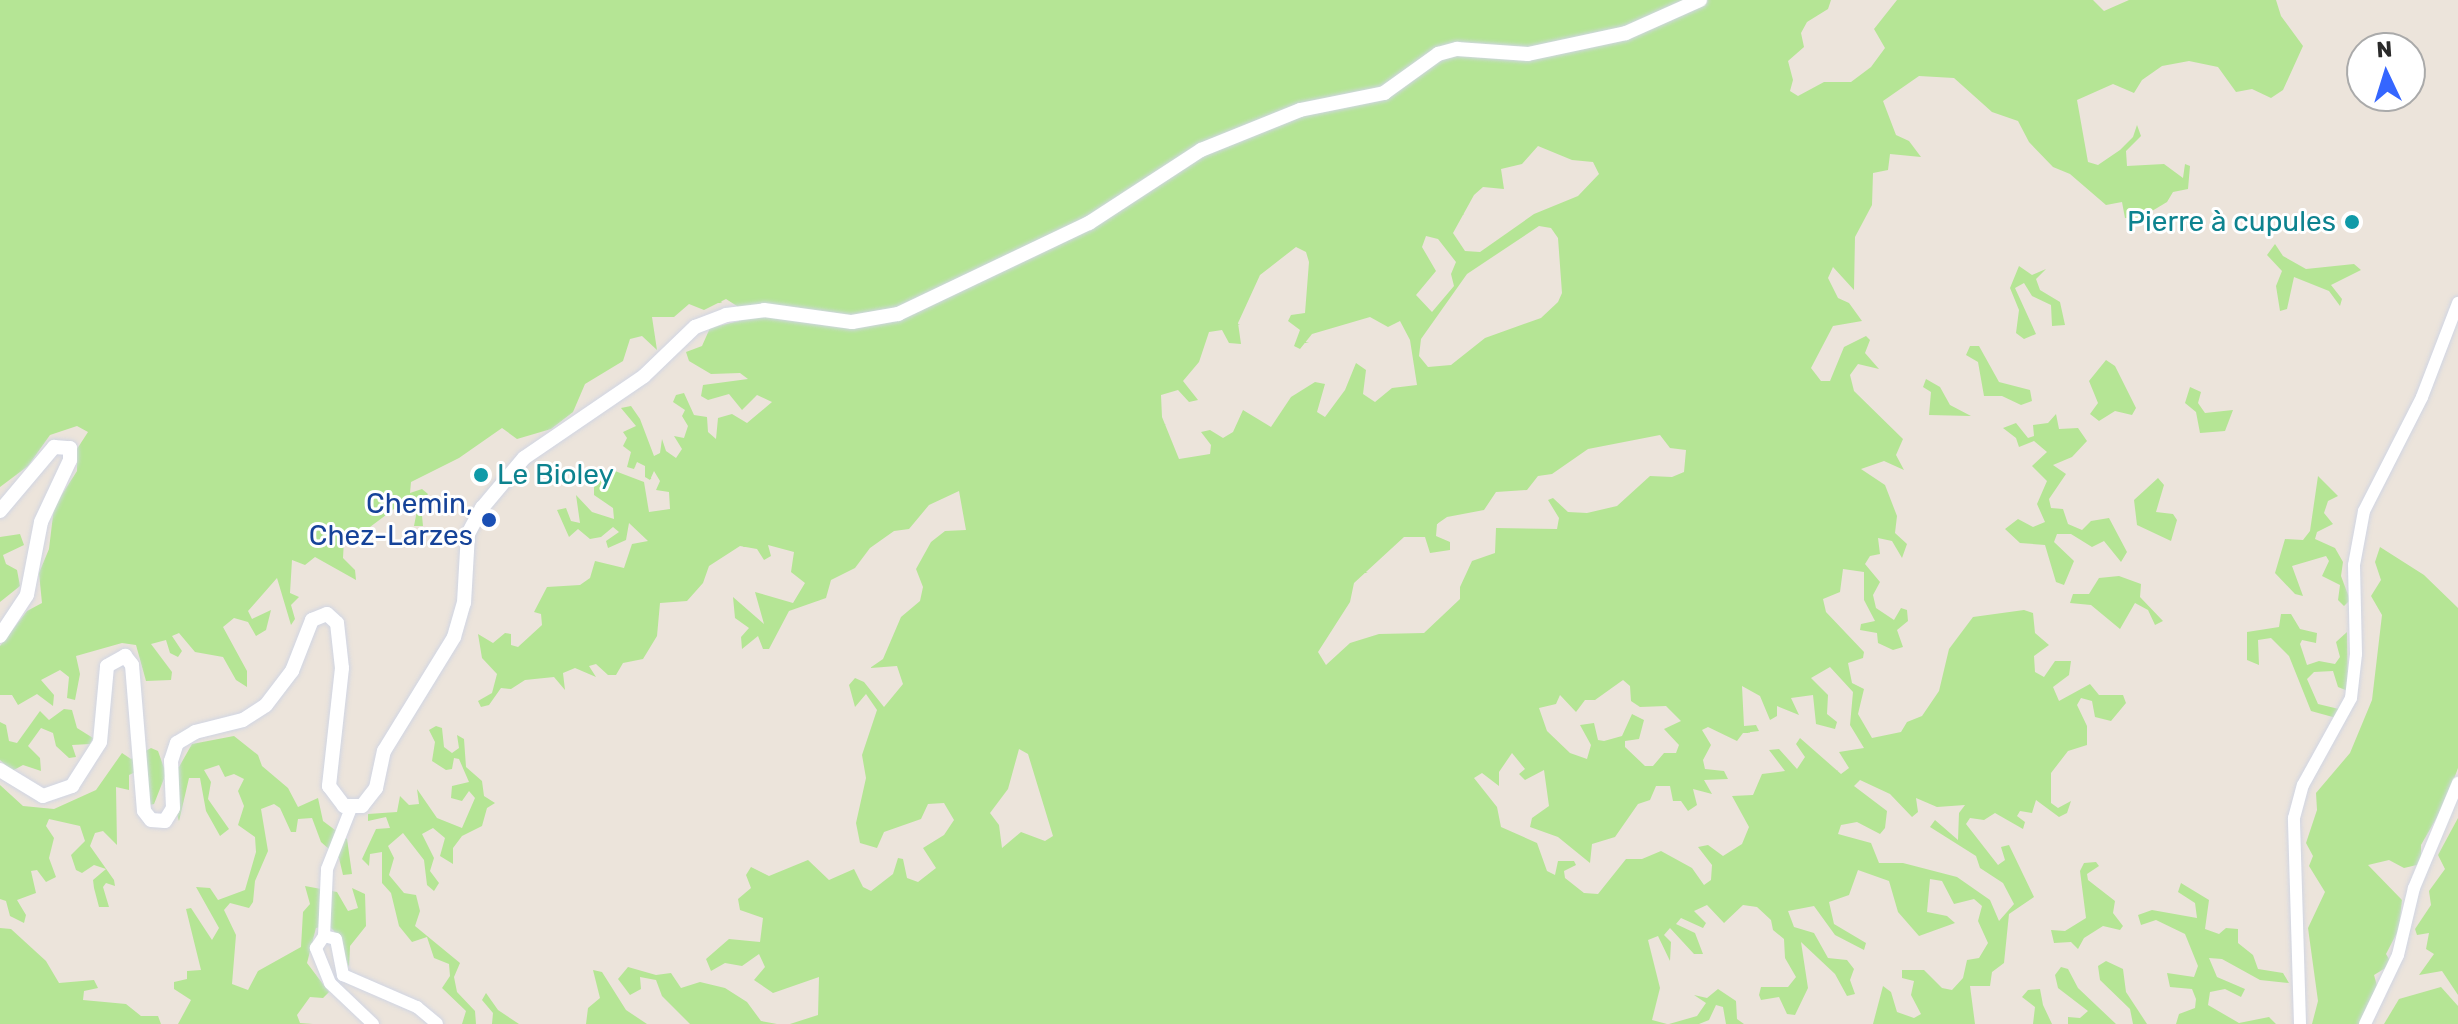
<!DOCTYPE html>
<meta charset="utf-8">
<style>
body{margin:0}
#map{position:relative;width:2458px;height:1024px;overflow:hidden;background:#ece4db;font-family:Rubik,sans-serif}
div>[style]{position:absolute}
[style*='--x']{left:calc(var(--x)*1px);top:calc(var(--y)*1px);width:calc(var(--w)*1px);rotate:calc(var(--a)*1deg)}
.green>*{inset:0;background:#b5e595}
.roads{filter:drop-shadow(0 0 2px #d0d5e3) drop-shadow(0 0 2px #d0d5e3)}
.minor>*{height:12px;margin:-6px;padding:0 6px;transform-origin:6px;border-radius:6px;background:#fff}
.tertiary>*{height:14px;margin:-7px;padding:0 7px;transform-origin:7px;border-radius:7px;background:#fff}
.dots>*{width:22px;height:22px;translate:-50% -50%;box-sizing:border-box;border:4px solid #fff;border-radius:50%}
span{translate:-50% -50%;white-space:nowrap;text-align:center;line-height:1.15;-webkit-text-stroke:6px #fff;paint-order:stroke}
.culture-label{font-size:28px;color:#0d838f}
.right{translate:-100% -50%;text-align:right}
.left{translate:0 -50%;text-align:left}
.transit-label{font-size:28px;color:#164399}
.north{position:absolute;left:2346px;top:32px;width:80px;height:80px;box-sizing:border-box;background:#fff;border:2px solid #aaa;border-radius:50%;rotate:356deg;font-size:22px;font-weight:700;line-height:32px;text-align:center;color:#2a2a2a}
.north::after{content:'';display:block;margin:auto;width:28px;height:36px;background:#3566ff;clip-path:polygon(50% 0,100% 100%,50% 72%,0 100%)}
</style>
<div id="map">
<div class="green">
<div style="clip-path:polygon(evenodd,0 0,1831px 0,1828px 9px,1807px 22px,1801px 33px,1804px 47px,1788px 61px,1793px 80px,1790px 91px,1798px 96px,1824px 82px,1851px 82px,1871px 67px,1885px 48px,1874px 29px,1897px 0,2093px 0,2104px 11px,2129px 0,2276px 0,2281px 16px,2303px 46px,2283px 90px,2271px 98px,2252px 89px,2236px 92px,2218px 67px,2189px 61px,2162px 66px,2142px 80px,2134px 93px,2113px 84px,2077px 100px,2088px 162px,2098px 165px,2120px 150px,2133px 137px,2137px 125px,2141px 136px,2126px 151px,2127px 166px,2164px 164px,2183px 178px,2185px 164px,2190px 166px,2188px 189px,2173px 192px,2167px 202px,2142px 217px,2125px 218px,2122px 202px,2106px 205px,2070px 174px,2053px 167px,2029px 142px,2018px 121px,1992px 112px,1954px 78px,1919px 76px,1883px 101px,1896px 135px,1909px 141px,1921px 157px,1890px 154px,1888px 170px,1873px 173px,1872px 205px,1855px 237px,1854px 290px,1833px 267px,1828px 278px,1838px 298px,1849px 303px,1862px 321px,1833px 326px,1811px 368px,1821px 381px,1830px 381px,1844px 347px,1866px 336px,1870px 340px,1865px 353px,1879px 369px,1858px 364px,1850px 375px,1854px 391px,1903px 439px,1896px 455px,1904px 470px,1884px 461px,1861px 469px,1885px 485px,1897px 516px,1895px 533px,1907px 544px,1902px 558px,1892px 541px,1878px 538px,1880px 554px,1870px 556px,1865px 564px,1880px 582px,1873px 595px,1876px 608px,1894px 620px,1901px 608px,1907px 610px,1908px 621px,1897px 630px,1903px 647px,1893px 650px,1878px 643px,1877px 633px,1860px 630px,1861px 624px,1875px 621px,1864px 600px,1864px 572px,1843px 569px,1840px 592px,1823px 599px,1826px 612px,1864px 652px,1863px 658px,1848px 663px,1852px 683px,1864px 689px,1858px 714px,1872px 738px,1901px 732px,1907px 722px,1922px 716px,1939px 691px,1949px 649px,1973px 617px,2024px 610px,2033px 613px,2035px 633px,2049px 645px,2034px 656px,2035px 672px,2044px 677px,2055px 661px,2071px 661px,2069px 675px,2053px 687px,2059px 701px,2090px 684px,2099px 695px,2123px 695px,2126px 703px,2111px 721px,2095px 717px,2092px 701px,2081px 698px,2077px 705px,2087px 726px,2087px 745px,2068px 751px,2051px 773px,2051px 803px,2058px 808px,2071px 801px,2067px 813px,2059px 817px,2036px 800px,2032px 813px,2020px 811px,2017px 816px,2025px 822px,2023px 829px,1995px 813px,1984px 820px,1970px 818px,1966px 824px,1998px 865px,2005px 860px,2001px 847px,2009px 845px,2034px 897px,2009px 914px,2004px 963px,1992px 972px,1990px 986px,1970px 986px,1975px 1024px,1873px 1024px,1883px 986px,1891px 992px,1897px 1012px,1914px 1018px,1921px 1014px,1911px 995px,1914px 981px,1902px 978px,1902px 970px,1924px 970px,1942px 988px,1952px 990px,1963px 978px,1967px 960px,1979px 958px,1988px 943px,1978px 921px,1982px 906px,1974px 899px,1954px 904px,1942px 881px,1930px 879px,1927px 912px,1947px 916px,1955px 923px,1919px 936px,1898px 912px,1889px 881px,1858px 870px,1849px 895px,1829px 902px,1834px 924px,1866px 943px,1864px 950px,1835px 935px,1814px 906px,1788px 911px,1794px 927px,1814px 933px,1828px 958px,1847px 960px,1854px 969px,1850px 980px,1855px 994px,1847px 996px,1835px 974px,1801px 942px,1808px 988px,1795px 1015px,1787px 1014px,1779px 997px,1761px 1000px,1759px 995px,1761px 987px,1788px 987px,1796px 977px,1785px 958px,1784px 939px,1773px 930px,1771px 920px,1757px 907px,1743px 905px,1724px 923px,1707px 905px,1694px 911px,1706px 923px,1703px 928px,1681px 918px,1676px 924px,1695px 933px,1703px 954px,1694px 954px,1670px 928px,1664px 935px,1671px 942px,1670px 961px,1658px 936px,1648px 940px,1660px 988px,1652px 1020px,1667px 1024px,790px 1024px,818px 1015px,819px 977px,773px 993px,754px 980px,765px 967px,759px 954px,742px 966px,725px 963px,711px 971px,706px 959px,729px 939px,760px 942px,763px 918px,740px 910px,738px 899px,751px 888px,746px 875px,751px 867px,769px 876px,808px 860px,829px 880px,854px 869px,863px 887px,871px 891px,893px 874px,898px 858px,903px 859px,907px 878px,918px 882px,936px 868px,923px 848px,944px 835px,954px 820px,944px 803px,928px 804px,921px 819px,884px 832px,877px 848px,860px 843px,856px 823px,866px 778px,862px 755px,877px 710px,866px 694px,855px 707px,849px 685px,855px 678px,864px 682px,884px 707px,903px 684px,897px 666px,870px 668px,883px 659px,901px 617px,920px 601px,923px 587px,916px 569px,931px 542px,945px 531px,966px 530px,959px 491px,929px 505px,909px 529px,894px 531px,870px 548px,855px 568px,831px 580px,826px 598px,789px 611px,769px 649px,763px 649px,758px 636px,742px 649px,741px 637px,749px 628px,735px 618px,733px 597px,764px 624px,755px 592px,793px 603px,805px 583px,791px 572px,794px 552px,768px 545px,771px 556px,764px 560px,757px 549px,740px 546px,709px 566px,703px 583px,687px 601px,660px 603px,657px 636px,643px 659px,623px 663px,616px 675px,608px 675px,596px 664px,589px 666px,596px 677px,575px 668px,563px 673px,565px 690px,554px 677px,525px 680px,511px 689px,501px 688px,489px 705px,481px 707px,478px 701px,492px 693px,497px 674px,482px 658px,478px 634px,493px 643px,505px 633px,511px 634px,511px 645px,518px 647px,542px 625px,541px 614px,534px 612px,547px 587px,580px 585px,590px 578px,595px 561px,624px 568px,632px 544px,648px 541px,629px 523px,626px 540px,608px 548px,606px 541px,619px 532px,613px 527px,601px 537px,590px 539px,578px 529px,569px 537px,557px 510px,566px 508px,571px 521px,580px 523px,576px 495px,592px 512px,614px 519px,613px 508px,594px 495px,594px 485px,615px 471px,644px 482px,649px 512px,670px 509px,669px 492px,656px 490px,660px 481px,654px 471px,650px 480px,645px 477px,645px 466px,637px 462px,634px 469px,627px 467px,631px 452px,623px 446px,627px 438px,623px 432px,636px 426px,621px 408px,631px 406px,640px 419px,654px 456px,660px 453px,662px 439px,666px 451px,676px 458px,682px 449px,674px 436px,684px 438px,688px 426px,682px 416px,685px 410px,673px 402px,676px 395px,684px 393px,694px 415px,707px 417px,708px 432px,716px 439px,718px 418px,732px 414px,747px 423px,772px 402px,757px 395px,742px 410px,729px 394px,708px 400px,701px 396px,703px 385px,748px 379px,740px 373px,711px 374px,689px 361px,686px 352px,702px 346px,710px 328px,739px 321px,737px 306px,726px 299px,704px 310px,689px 304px,674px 317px,652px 317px,657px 350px,642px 336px,630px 339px,623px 361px,585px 384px,573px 412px,551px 429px,517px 439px,502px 428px,459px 458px,411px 482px,410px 493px,422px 489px,428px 494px,421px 505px,423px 526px,414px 526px,419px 500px,410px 497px,358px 536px,344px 540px,343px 558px,355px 570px,356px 580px,315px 557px,305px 565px,292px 560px,290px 593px,299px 597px,291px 605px,295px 619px,291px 625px,277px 578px,248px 611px,252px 619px,271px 610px,266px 630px,256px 636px,248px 622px,234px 618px,223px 627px,247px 671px,247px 687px,236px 680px,223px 657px,195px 652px,179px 633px,172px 636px,182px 651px,178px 657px,170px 653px,166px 640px,151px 644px,172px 672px,171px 680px,146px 681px,136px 645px,122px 643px,76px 656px,80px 674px,75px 700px,67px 698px,69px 677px,60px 670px,41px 680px,54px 695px,53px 706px,37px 694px,18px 705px,12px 695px,0 695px,0 646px,27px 611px,42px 603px,39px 573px,49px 549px,54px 507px,77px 471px,77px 449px,88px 432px,77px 426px,50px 435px,28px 466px,0 487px,0 0,1538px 146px,1572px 160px,1593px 162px,1599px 174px,1578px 196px,1534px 214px,1480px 252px,1465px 251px,1453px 233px,1474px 195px,1483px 187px,1504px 189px,1501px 169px,1522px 164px,1538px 146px,0 0,1539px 226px,1551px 228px,1558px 238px,1562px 293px,1558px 302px,1541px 318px,1485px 338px,1451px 365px,1428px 367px,1419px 356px,1421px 339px,1467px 274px,1539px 226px,0 0,1426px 236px,1438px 239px,1456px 262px,1451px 274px,1454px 286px,1432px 312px,1416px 295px,1436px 271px,1422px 247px,1426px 236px,0 0,1296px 247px,1306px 252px,1309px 262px,1305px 313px,1291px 315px,1288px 321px,1300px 330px,1294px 346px,1300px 349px,1312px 334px,1370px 317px,1388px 327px,1400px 321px,1410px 340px,1417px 385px,1392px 388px,1375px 402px,1363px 394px,1366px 370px,1356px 363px,1345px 390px,1325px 417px,1317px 412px,1325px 384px,1315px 382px,1291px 397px,1271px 427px,1243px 410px,1233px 432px,1223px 438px,1210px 430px,1201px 432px,1211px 445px,1210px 454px,1179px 459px,1162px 417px,1161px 395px,1178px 390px,1189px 402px,1198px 400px,1183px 381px,1199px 362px,1209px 332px,1222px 330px,1229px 343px,1241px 344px,1238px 323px,1260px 275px,1296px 247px,0 0,1660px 435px,1670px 448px,1686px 450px,1684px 472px,1672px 477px,1650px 476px,1617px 506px,1587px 513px,1568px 512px,1553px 498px,1548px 500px,1559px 518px,1557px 529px,1496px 528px,1495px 553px,1472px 561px,1460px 587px,1460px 599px,1424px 633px,1379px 634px,1350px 643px,1326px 665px,1318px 652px,1350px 602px,1354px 583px,1404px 537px,1425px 537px,1430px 553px,1450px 550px,1450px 542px,1436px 536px,1437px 524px,1447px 517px,1484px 510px,1496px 492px,1527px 490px,1538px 476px,1552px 474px,1588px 449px,1660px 435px,0 0,1830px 667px,1853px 692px,1850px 725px,1864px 748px,1839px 752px,1849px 768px,1841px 774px,1800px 738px,1796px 744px,1805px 757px,1797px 769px,1779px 749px,1769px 750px,1785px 771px,1762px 774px,1753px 795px,1732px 796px,1749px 827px,1742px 844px,1723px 856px,1708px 845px,1698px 847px,1712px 865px,1711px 880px,1704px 885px,1692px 868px,1661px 851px,1642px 859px,1626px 859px,1598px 894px,1584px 893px,1565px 878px,1564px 871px,1576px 865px,1574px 861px,1558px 861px,1555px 875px,1547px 871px,1537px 843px,1501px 827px,1497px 807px,1474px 778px,1482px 773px,1499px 786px,1499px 772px,1512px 753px,1525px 769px,1519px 774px,1525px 780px,1544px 770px,1549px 806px,1532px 818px,1530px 827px,1558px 837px,1590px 863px,1592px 844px,1615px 837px,1638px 804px,1650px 800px,1656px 786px,1670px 786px,1673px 801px,1681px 801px,1688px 811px,1697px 805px,1693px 789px,1712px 794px,1704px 780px,1728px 779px,1724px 771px,1705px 769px,1703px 760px,1711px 745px,1702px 730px,1708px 727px,1737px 741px,1743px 733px,1759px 731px,1756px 725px,1744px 726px,1742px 686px,1760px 696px,1770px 720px,1777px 716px,1777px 706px,1799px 715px,1791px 698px,1813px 695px,1816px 724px,1835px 729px,1837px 722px,1827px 714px,1828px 695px,1811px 678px,1830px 667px,0 0,1623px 680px,1630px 686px,1631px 701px,1640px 707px,1666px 706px,1681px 721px,1664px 729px,1679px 745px,1676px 753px,1664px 753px,1653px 766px,1645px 766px,1625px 747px,1625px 741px,1639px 739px,1644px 720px,1632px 714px,1622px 736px,1604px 741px,1598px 740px,1594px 723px,1580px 725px,1591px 745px,1587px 759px,1570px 753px,1547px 731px,1539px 708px,1556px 704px,1560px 695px,1576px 712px,1585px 700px,1595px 700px,1623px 680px,0 0,1019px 749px,1028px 754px,1053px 836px,1045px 841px,1021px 832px,1002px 848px,999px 825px,990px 813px,1008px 789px,1019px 749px,0 0,1860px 780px,1890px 794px,1912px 817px,1918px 812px,1916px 798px,1937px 807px,1965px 805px,1959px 813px,1958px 840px,1935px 820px,1930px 827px,1976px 856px,1980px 868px,2003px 883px,2014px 904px,1999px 921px,1990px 900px,1957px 877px,1903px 863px,1879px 863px,1871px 843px,1838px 834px,1841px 825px,1857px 822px,1880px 834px,1885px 828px,1887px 811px,1854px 786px,1860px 780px)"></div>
<div style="clip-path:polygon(2275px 244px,2283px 256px,2306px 269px,2354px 264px,2361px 270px,2331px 285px,2342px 299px,2340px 306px,2329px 291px,2294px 277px,2287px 309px,2280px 311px,2276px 286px,2282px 271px,2267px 255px)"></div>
<div style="clip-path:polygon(2019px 266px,2032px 275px,2046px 269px,2036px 279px,2040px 290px,2060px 302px,2065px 325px,2052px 326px,2051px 305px,2032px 296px,2024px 283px,2015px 288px,2036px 334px,2024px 339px,2016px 333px,2019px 310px,2010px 288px)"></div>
<div style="clip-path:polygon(1970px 346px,1979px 346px,1999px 382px,2030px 390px,2032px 401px,2021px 405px,2002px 396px,1984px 396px,1978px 362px,1966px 355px)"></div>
<div style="clip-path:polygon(2106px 360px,2115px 366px,2136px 408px,2132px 415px,2115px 411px,2099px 421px,2090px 414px,2098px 403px,2089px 381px)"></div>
<div style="clip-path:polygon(1926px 379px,1940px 387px,1950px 405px,1971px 416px,1929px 415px,1931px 392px,1923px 387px)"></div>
<div style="clip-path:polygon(2190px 387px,2201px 392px,2198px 403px,2205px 413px,2233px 410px,2225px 431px,2200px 433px,2196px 412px,2185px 403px)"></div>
<div style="clip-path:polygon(2056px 414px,2059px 429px,2078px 428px,2087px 441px,2072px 457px,2053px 465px,2066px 474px,2049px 499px,2051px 508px,2063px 509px,2068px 524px,2082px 530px,2091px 521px,2109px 518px,2127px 552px,2121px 562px,2104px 541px,2092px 547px,2071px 534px,2057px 534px,2054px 542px,2074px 561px,2064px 585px,2056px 582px,2045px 545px,2020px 543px,2005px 529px,2018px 519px,2033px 527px,2045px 522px,2037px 504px,2047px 481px,2032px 466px,2047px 452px,2034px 441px,2019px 447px,2016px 438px,2003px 428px,2016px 423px,2028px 438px,2034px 436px,2033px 425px,2048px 423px)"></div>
<div style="clip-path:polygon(2318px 476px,2338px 496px,2328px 501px,2324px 513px,2333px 524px,2317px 532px,2315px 539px,2335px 548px,2343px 562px,2341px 576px,2350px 600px,2344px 606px,2338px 600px,2340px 585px,2322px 576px,2329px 561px,2326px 556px,2292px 566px,2303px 596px,2295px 594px,2275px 573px,2285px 539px,2303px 540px,2310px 531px)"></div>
<div style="clip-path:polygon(2158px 478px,2164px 485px,2156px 512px,2173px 514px,2177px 520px,2171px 541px,2137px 525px,2134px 500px)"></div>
<div style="clip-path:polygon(20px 534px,24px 545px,3px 555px,6px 564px,17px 570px,20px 586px,0 602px,0 620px,0 537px)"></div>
<div style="clip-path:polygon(2380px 547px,2424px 575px,2458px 608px,2458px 768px,2444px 805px,2421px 845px,2421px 864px,2404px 868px,2389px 860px,2368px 865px,2402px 900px,2399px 929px,2386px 954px,2392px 964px,2374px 975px,2379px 993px,2359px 1024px,2312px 1024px,2318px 1001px,2308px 928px,2325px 892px,2309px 866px,2313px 856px,2306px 843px,2317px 810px,2316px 793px,2350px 753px,2372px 700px,2382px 615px,2371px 596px,2381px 580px,2375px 562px)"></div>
<div style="clip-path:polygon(2119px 576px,2141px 584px,2140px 597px,2163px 621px,2155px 625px,2148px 610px,2135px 603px,2120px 629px,2091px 605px,2070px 603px,2073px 594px,2089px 594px,2099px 578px)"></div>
<div style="clip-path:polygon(2281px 614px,2291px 614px,2300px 629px,2317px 633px,2316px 643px,2302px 640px,2300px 644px,2307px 665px,2319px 661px,2335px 664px,2340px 657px,2336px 642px,2347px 632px,2348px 691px,2338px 687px,2333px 671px,2314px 672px,2307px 679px,2318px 704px,2343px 710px,2340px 719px,2311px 711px,2289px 656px,2271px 638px,2258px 640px,2259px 665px,2247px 660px,2247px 632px,2279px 627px)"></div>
<div style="clip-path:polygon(64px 709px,72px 710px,77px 728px,93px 738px,90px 744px,72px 745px,76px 757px,69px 758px,56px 746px,53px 733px,41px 728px,28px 746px,40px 758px,41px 771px,23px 765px,12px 771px,0 760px,0 722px,6px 725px,9px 741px,17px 743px,40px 711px,49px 720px)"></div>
<div style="clip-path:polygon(436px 726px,442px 728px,444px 747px,452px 753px,459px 748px,457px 735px,464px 739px,466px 767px,482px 781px,484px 796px,495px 803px,487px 808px,482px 826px,462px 836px,453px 848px,453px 864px,440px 856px,445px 838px,433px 828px,422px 834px,434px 858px,430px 871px,439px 883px,434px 891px,427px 885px,424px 860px,403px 833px,388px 846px,394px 858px,389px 875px,404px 893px,416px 895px,420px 911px,415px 926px,460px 963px,454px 977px,457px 992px,475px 1011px,476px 1024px,462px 1024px,466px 1011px,442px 988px,450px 976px,449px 964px,434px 958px,427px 937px,412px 942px,399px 926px,391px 893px,382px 883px,382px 852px,370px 854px,369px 866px,362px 859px,376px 829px,390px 828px,386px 817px,368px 821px,368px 814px,397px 812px,400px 796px,409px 805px,419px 804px,417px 789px,437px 818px,462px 828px,475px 798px,469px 791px,462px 801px,451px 798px,452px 786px,469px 782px,459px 759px,454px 758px,452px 769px,446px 770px,432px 761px,435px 742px,429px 730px)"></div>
<div style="clip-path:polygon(234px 736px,258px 755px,262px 766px,288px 788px,298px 807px,318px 798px,323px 821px,347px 839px,352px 874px,343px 875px,339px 858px,321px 842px,312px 818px,298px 819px,296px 832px,291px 832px,280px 808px,274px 804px,261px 809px,268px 851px,255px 881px,253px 902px,249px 908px,230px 903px,224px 910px,236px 935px,232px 984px,248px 990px,258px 971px,301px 947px,303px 912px,310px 904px,305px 886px,337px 892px,348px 911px,358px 908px,352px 888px,365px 894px,366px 926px,350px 946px,349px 967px,334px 931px,328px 925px,316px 928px,307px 963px,329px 992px,323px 998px,310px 997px,297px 1015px,300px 1023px,313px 1024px,178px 1024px,191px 1000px,174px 989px,174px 982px,187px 979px,187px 971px,201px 970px,186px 909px,191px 908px,212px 940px,219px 928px,196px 887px,210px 888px,218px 900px,245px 890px,256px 852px,255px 837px,238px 825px,244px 806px,238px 791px,244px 779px,234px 774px,225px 777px,219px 765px,204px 770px,211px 782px,208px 799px,229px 829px,220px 836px,206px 811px,200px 778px,189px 778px,179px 821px,165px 776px,154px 804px,150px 805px,142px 769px,129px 775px,129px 790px,116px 787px,117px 845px,103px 831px,95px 833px,90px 846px,114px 880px,115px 886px,106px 883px,103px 887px,109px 907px,99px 907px,94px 888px,93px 880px,106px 869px,94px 865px,82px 873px,76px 870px,71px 855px,85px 841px,80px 826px,49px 819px,46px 826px,54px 838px,49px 858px,56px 877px,46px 882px,37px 870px,31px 871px,36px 893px,17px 900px,26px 915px,24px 923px,10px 916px,6px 901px,0 899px,0 785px,23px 806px,54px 809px,96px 790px,122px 753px,131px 759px,151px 748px,158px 751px,164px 768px,179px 767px,192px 744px)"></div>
<div style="clip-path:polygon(2458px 818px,2458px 995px,2442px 971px,2419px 975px,2434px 954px,2426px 949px,2429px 933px,2417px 935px,2415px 929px,2431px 905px,2429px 891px,2445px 869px,2438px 855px)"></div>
<div style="clip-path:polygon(2096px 862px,2099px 866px,2087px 874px,2088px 880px,2115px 901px,2113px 913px,2123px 926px,2120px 930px,2103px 926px,2084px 938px,2078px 949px,2071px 942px,2054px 943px,2051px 930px,2065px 931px,2086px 918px,2080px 871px,2084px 863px)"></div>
<div style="clip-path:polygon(2181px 883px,2209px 900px,2205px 929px,2219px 934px,2226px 928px,2238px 929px,2238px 943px,2253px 955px,2258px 969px,2283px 973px,2289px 983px,2260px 980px,2222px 959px,2209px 958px,2217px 977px,2245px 989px,2241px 997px,2225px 989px,2210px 992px,2208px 1005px,2239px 1023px,2269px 1017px,2276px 1024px,2176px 1024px,2179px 1014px,2195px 1008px,2196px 999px,2192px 989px,2170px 987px,2167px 973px,2194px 977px,2198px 966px,2185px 934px,2156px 920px,2141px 925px,2138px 915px,2152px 910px,2197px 918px,2195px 903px,2178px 892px)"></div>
<div style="clip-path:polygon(0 928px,11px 929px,46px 961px,59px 983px,94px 980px,98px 988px,84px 991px,83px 1000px,126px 1004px,141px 1016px,158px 1016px,161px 1024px,0 1024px)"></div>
<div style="clip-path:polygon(2106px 961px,2123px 969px,2126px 992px,2147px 1024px,2133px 1024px,2130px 1009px,2100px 980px,2098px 966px)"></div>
<div style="clip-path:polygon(628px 967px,656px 975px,671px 973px,681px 988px,700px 982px,725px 988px,747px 1002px,761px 1021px,777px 1024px,690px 1024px,662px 996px,656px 980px,640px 977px,641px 989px,630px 995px,618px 979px)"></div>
<div style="clip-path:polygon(2061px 967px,2068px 969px,2078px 988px,2116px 1024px,2068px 1024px,2068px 1017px,2080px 1018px,2088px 1011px,2058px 988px,2055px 975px)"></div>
<div style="clip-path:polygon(593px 970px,602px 972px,626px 1010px,647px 1024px,586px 1024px,588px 1008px,600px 998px)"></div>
<div style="clip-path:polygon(2441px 987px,2458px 1006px,2458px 1024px,2384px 1024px,2399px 999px)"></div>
<div style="clip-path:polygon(1718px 989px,1736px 1001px,1737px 1019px,1744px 1024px,1726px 1024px,1723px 1007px,1716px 1005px,1709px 1020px,1699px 1024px,1669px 1024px,1697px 1016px,1706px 1003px,1694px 995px,1707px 998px)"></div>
<div style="clip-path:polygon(2040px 989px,2043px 1005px,2052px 1024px,2033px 1024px,2035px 1007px,2022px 997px,2028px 990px)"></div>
<div style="clip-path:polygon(486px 993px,498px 1010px,519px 1024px,492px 1024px,493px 1013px,482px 1000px)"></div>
</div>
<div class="roads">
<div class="minor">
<div style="--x:324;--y:936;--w:67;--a:-87.4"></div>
<div style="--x:327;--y:869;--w:66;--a:-68.5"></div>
<div style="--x:373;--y:1024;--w:59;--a:-136.4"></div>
<div style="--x:330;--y:983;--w:38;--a:-112"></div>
<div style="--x:316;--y:948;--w:14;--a:-56"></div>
<div style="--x:324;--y:936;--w:12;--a:14"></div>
<div style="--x:336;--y:939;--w:37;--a:79"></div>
<div style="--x:343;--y:975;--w:81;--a:23.4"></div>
<div style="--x:417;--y:1007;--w:26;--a:40"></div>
<div style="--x:2300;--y:1024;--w:206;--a:-91.7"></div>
<div style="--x:2294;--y:818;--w:34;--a:-75"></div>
<div style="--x:2303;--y:785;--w:99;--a:-61.1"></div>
<div style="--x:2351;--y:698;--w:44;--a:-83.5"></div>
<div style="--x:2356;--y:654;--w:89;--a:-91.3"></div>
<div style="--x:2354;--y:565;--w:55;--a:-79.5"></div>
<div style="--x:2364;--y:511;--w:128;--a:-63"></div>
<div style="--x:2422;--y:397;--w:101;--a:-69"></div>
<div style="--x:2365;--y:1024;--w:76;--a:-64.4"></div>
<div style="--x:2398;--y:955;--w:69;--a:-76.6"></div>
<div style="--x:2414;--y:888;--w:114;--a:-67.3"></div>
</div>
<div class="tertiary">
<div style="--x:0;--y:511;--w:84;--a:-49.8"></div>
<div style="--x:54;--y:447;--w:16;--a:4"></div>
<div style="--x:70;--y:448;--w:12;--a:90"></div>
<div style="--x:70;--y:460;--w:68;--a:115.1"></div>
<div style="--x:41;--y:522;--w:74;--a:100.9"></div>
<div style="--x:27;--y:595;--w:49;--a:123.4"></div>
<div style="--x:0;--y:770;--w:50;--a:31.2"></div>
<div style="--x:43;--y:796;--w:31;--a:-19"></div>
<div style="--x:72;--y:786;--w:52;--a:-57.5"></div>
<div style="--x:100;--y:742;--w:76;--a:-84.7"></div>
<div style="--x:107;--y:666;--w:21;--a:-29"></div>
<div style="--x:125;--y:656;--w:11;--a:52"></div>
<div style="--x:132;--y:665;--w:146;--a:85.3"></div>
<div style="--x:144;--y:811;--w:11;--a:52"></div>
<div style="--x:151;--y:820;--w:14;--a:4"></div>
<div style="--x:165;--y:821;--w:15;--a:-58"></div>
<div style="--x:173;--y:808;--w:47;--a:-92.4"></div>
<div style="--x:171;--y:761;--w:19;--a:-72"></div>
<div style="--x:177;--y:743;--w:21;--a:-31"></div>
<div style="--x:195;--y:732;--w:49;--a:-14"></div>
<div style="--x:243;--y:720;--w:27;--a:-33"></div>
<div style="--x:266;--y:705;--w:43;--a:-52.6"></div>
<div style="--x:292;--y:671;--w:55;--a:-68.6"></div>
<div style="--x:312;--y:620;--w:16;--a:-22"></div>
<div style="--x:327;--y:614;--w:13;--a:42"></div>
<div style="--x:337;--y:623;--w:45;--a:83.7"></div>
<div style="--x:342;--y:668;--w:119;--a:96.3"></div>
<div style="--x:329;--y:786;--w:25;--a:53"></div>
<div style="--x:344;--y:806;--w:18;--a:0"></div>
<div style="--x:362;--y:806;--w:23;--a:-52"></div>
<div style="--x:376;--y:788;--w:38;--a:-78"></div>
<div style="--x:384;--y:751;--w:134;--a:-58.4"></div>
<div style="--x:454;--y:637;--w:35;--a:-74"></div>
<div style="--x:464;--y:603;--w:69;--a:-86.7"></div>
<div style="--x:468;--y:534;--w:30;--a:-62"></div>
<div style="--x:482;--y:508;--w:65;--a:-50"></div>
<div style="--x:524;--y:458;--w:145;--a:-34.3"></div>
<div style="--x:644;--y:376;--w:71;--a:-43.9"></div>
<div style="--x:695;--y:327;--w:33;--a:-21"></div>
<div style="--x:726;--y:315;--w:38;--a:-7"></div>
<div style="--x:764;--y:310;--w:89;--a:7.8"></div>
<div style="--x:852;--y:322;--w:47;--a:-9.9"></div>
<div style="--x:898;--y:314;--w:212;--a:-25.5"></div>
<div style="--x:1089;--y:223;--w:134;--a:-33.1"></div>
<div style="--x:1201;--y:150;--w:107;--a:-22"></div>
<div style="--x:1300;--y:110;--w:86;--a:-11.4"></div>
<div style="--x:1384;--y:93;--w:67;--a:-35.8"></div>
<div style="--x:1438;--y:54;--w:20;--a:-15"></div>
<div style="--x:1457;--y:49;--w:71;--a:4"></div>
<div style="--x:1528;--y:54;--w:100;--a:-12.1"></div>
<div style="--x:1626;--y:33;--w:81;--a:-24"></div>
</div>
</div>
<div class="dots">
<div style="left:2352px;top:222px;background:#0f9aa8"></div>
<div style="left:481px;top:475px;background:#0f9aa8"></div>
<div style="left:489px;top:520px;background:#1a4fb4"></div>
</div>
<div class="culture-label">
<span class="right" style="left:2336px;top:222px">Pierre à cupules</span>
<span class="left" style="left:497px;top:475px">Le Bioley</span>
</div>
<div class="transit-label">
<span class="right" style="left:473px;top:520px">Chemin,<br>Chez-Larzes</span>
</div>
<div class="north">N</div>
</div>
